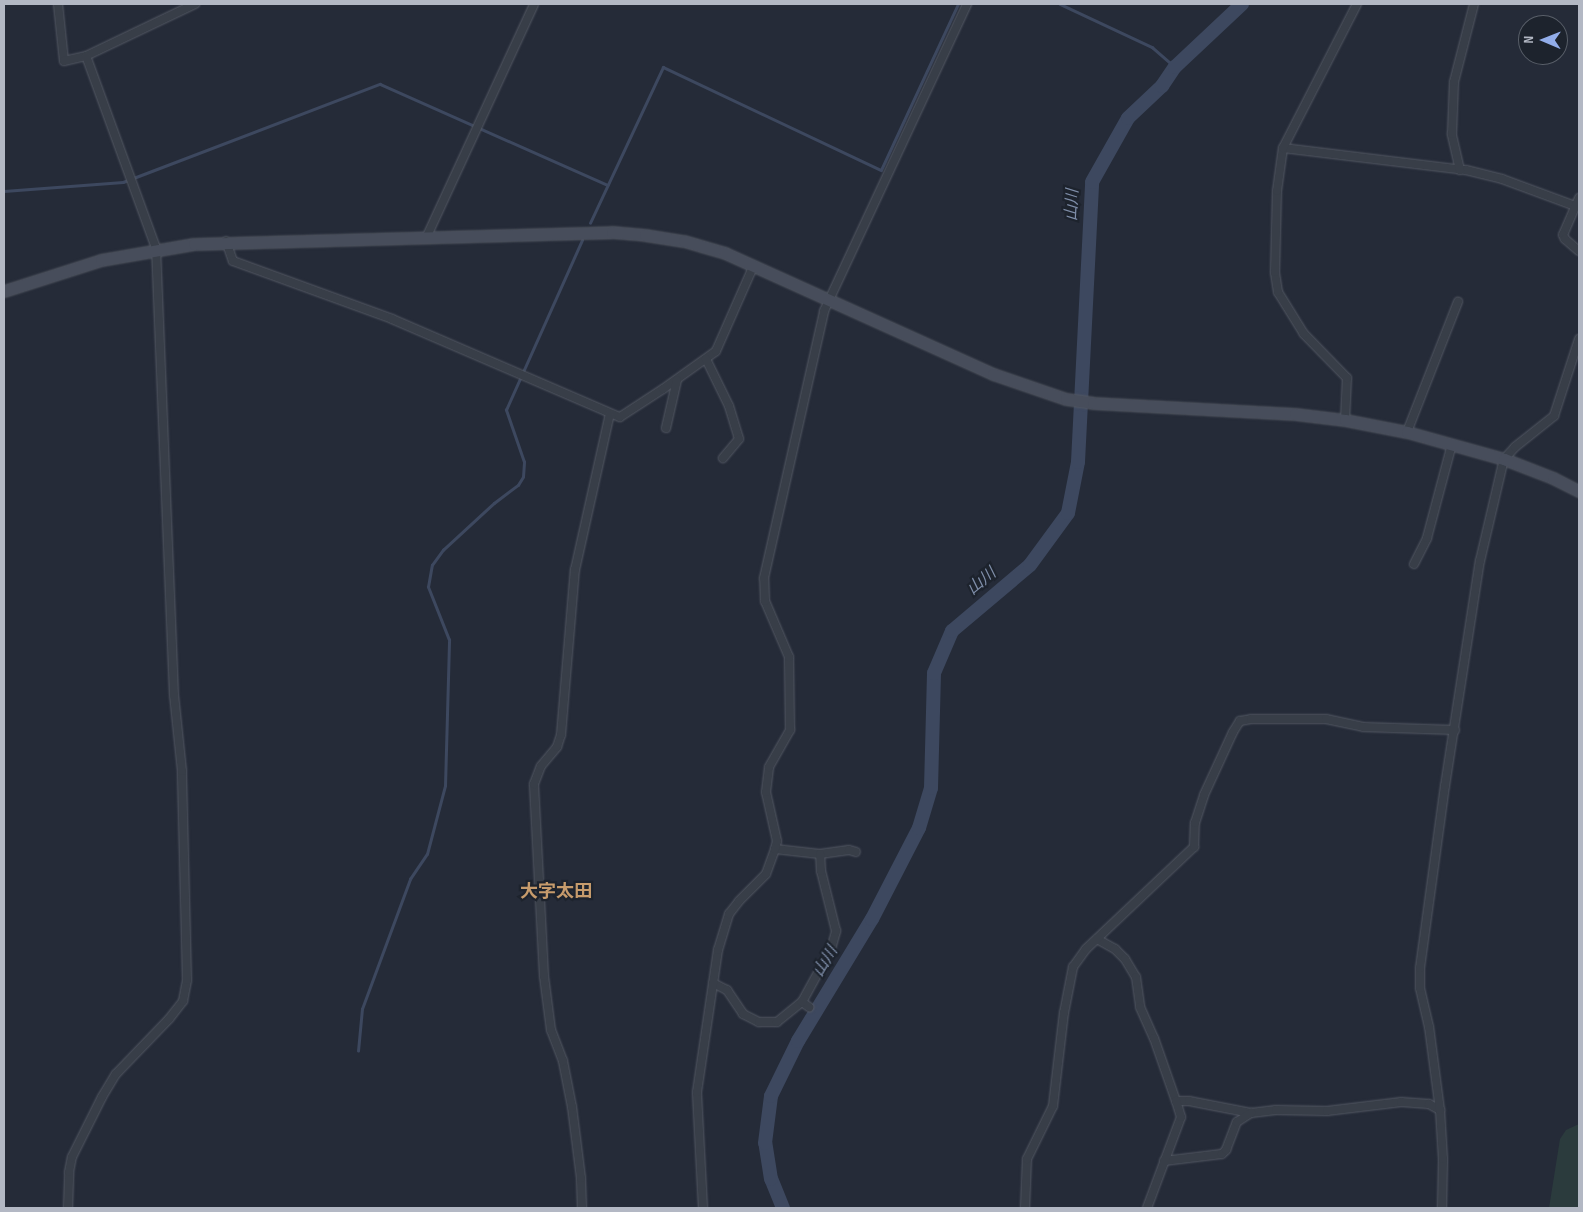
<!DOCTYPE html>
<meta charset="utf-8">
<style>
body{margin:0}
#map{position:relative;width:1583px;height:1212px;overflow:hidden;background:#252b38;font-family:"Sofia Sans Condensed","Noto Sans JP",sans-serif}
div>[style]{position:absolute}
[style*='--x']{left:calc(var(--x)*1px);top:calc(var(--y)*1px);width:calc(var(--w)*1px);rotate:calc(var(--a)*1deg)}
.green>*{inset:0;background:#2b3b3d}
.stream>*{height:2.5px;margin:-1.25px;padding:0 1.25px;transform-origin:1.25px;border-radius:1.25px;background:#3d485f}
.river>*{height:14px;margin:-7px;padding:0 7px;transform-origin:7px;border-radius:7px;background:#3d485f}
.roads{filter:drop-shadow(0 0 1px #535863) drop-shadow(0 0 1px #535863)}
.street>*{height:8px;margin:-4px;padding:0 4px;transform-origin:4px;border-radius:4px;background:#383e48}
.secondary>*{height:11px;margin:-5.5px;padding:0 5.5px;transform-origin:5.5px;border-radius:5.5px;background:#474d5b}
span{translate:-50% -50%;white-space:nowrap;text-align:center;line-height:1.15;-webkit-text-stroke:4.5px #1d232d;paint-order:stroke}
.water-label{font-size:16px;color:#7f8ea9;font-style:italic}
.quarter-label{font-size:18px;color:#c69b6c;font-weight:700}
.frame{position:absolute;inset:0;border:5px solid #b3b8c4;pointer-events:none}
.north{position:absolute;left:1518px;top:15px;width:50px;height:50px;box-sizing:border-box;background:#1d232d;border:1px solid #595f69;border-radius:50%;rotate:271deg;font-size:14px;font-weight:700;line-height:20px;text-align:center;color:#b3b8c4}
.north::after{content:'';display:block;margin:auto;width:18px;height:22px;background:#92adea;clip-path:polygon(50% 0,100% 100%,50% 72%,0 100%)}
</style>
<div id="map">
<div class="green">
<div style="clip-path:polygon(1579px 1124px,1579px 1208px,1549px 1208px,1560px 1139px,1566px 1130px)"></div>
</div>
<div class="stream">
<div style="--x:1060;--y:4;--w:102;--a:25.1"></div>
<div style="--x:1152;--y:47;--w:30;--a:41"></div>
<div style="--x:4;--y:191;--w:119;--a:-4.3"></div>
<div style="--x:123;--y:182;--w:275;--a:-20.9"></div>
<div style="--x:380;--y:84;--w:249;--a:23.9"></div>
<div style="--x:590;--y:223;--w:172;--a:-64.9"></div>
<div style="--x:663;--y:67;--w:241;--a:25.3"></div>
<div style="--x:881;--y:170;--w:183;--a:-65.1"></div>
<div style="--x:358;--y:1051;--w:42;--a:-84.6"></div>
<div style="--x:362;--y:1009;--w:139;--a:-69.7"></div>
<div style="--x:410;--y:879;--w:30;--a:-56"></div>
<div style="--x:427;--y:854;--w:70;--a:-75.2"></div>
<div style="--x:445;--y:786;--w:146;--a:-88.4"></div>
<div style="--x:449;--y:640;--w:57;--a:-111.6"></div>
<div style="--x:428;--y:587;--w:22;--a:-80"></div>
<div style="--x:432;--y:565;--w:19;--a:-54"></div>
<div style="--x:443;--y:550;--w:69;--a:-42.7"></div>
<div style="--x:494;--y:503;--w:30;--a:-37"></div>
<div style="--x:518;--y:485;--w:9;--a:-58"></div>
<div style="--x:523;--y:477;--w:15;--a:-86"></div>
<div style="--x:524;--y:462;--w:55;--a:-109.1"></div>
<div style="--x:506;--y:410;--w:186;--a:-65.9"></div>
</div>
<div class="river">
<div style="--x:783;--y:1208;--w:31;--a:-112"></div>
<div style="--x:771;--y:1179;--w:36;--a:-99"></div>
<div style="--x:765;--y:1143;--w:47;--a:-82.7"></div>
<div style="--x:771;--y:1096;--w:61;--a:-63.9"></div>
<div style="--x:798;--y:1041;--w:143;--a:-58.8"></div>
<div style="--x:872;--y:919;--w:102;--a:-62.7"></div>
<div style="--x:919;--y:828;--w:42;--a:-73.3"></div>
<div style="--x:931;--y:788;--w:115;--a:-88.5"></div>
<div style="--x:934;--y:673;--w:46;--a:-66.8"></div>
<div style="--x:952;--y:631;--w:102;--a:-40.2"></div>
<div style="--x:1030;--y:565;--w:64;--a:-53.8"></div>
<div style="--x:1068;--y:513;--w:52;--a:-78.9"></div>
<div style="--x:1078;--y:462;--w:280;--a:-87.1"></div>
<div style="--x:1092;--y:182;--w:73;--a:-60.6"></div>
<div style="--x:1128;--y:118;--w:47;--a:-43.3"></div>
<div style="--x:1162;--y:86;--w:23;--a:-56"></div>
<div style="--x:1175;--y:67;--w:92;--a:-43.2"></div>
</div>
<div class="roads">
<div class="street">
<div style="--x:58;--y:4;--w:57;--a:84"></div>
<div style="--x:64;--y:61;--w:23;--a:-13"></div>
<div style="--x:86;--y:56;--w:121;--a:-25.5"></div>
<div style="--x:1283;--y:148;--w:184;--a:6.9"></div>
<div style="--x:1466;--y:170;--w:37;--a:14"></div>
<div style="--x:1502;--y:179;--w:78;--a:20.3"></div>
<div style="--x:1460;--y:170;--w:37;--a:-103"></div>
<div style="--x:1452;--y:134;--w:52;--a:-87.8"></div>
<div style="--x:1454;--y:82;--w:81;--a:-75.6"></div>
<div style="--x:1579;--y:198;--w:40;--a:113.4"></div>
<div style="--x:1563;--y:235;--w:4;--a:63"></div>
<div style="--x:1565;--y:239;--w:18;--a:41"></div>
<div style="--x:427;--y:236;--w:255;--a:-65.2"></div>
<div style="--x:226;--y:241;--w:21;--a:71"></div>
<div style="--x:233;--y:261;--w:169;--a:20"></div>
<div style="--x:392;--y:319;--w:248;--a:23.3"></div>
<div style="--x:620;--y:417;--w:51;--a:-33.1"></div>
<div style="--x:663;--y:389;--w:65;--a:-35.6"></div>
<div style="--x:716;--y:351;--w:94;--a:-66.2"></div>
<div style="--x:706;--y:359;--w:52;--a:63.9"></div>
<div style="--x:729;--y:406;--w:34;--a:73"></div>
<div style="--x:739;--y:439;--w:25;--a:130"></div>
<div style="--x:1345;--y:420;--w:42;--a:-87.3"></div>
<div style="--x:1347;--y:378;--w:62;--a:-134.3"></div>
<div style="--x:1304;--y:334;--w:49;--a:-121.8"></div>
<div style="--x:1278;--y:292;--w:20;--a:-99"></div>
<div style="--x:1275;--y:272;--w:81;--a:-88.6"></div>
<div style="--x:1277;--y:191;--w:43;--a:-82.1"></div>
<div style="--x:1283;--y:148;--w:162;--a:-62.8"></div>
<div style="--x:666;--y:428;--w:49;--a:-77.1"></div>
<div style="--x:1407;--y:432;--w:140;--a:-68.6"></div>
<div style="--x:1414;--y:564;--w:29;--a:-63"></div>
<div style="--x:1427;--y:538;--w:97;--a:-75.1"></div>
<div style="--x:775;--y:849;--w:45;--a:6.3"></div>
<div style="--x:820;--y:854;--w:29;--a:-8"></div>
<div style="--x:849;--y:850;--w:7;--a:16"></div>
<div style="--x:1097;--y:939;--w:21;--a:29"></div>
<div style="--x:1115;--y:949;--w:14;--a:45"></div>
<div style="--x:1125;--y:959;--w:21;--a:59"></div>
<div style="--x:1136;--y:977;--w:30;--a:82"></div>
<div style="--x:1140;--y:1007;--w:34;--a:66"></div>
<div style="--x:1154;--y:1038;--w:67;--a:70.8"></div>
<div style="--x:1176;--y:1101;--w:13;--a:0"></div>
<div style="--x:1189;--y:1101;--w:63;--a:11"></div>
<div style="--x:1251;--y:1113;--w:25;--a:-7"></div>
<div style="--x:1276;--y:1110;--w:51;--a:1.1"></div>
<div style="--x:1327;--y:1111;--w:75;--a:-6.9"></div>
<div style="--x:1401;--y:1102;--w:28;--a:4"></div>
<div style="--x:1429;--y:1104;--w:13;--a:29"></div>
<div style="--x:713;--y:983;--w:16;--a:27"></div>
<div style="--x:727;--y:990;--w:29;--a:56"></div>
<div style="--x:743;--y:1014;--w:18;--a:27"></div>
<div style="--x:759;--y:1022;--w:18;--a:0"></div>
<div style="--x:777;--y:1022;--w:32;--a:-39"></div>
<div style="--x:802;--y:1002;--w:9;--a:36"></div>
<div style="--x:802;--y:1002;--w:60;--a:-61.3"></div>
<div style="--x:831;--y:949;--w:19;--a:-74"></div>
<div style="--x:836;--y:931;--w:62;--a:-104"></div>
<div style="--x:821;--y:871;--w:17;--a:-93"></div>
<div style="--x:1164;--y:1161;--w:58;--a:-6.9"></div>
<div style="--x:1222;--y:1154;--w:6;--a:-45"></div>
<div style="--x:1226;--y:1150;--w:30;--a:-69"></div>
<div style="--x:1237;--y:1122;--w:17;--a:-33"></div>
<div style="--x:68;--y:1208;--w:36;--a:-88"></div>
<div style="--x:69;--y:1172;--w:15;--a:-79"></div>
<div style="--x:72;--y:1157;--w:67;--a:-63.4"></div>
<div style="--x:102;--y:1097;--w:27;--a:-59"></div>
<div style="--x:116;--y:1074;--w:76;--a:-46.1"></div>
<div style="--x:169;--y:1019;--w:23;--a:-52"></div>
<div style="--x:183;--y:1001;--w:21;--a:-79"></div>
<div style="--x:187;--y:980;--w:209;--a:-91.4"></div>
<div style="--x:182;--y:771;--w:76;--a:-96"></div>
<div style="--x:174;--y:695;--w:447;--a:-92.3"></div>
<div style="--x:156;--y:248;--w:204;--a:-110"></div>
<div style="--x:582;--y:1208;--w:30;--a:-92"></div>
<div style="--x:581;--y:1178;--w:72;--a:-97.2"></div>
<div style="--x:572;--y:1107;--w:47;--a:-101.1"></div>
<div style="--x:563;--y:1061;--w:33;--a:-111"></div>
<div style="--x:551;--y:1030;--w:54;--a:-97.4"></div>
<div style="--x:544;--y:976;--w:192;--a:-93"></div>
<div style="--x:534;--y:784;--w:19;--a:-69"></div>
<div style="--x:541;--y:766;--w:25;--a:-50"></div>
<div style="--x:557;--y:747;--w:13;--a:-72"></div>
<div style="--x:561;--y:735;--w:166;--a:-85.2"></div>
<div style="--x:575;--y:570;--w:160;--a:-77.4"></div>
<div style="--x:703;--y:1208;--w:116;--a:-93"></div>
<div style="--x:697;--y:1092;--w:144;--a:-81.6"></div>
<div style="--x:718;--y:950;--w:38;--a:-73"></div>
<div style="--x:729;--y:914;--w:16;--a:-52"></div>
<div style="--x:739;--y:901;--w:38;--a:-45"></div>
<div style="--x:766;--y:874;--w:27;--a:-70"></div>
<div style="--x:775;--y:849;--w:8;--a:-76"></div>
<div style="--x:777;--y:841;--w:50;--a:-102.7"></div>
<div style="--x:766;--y:792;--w:25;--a:-83"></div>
<div style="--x:769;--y:767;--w:43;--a:-60.4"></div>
<div style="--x:790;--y:730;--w:73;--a:-90.8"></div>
<div style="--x:789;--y:657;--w:61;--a:-113.2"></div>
<div style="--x:765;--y:601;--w:23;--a:-92"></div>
<div style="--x:764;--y:578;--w:274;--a:-77.3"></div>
<div style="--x:824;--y:311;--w:339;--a:-65"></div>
<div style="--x:1025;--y:1208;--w:49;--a:-87.7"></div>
<div style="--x:1027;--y:1159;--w:59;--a:-63.9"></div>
<div style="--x:1053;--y:1106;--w:94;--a:-83.3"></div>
<div style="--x:1064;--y:1013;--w:47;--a:-78.9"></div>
<div style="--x:1073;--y:967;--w:22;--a:-54"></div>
<div style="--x:1086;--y:949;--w:149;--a:-43.4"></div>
<div style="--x:1194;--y:847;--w:24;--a:-88"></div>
<div style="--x:1195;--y:823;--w:29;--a:-72"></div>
<div style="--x:1204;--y:795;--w:69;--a:-65.3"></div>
<div style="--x:1233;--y:732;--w:13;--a:-58"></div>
<div style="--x:1240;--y:721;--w:11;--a:-10"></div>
<div style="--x:1251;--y:719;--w:75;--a:0"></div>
<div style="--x:1326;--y:719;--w:38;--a:12"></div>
<div style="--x:1363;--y:727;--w:92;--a:1.9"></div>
<div style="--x:1147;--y:1208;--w:97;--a:-69.5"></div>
<div style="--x:1181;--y:1117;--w:17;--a:-107"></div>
<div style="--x:1442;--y:1208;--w:49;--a:-88.8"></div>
<div style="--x:1443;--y:1159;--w:49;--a:-93.5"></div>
<div style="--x:1440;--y:1110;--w:84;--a:-97.5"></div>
<div style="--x:1429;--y:1027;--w:40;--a:-103"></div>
<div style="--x:1420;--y:988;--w:20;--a:-90"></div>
<div style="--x:1420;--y:968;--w:184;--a:-82.2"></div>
<div style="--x:1445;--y:786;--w:228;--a:-81.2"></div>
<div style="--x:1480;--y:561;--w:105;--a:-76.8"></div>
<div style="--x:1504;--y:459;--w:16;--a:-47"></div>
<div style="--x:1515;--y:447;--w:50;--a:-38.5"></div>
<div style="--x:1554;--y:416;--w:81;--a:-72"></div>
</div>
<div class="secondary">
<div style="--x:4;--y:291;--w:102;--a:-17.7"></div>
<div style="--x:101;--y:260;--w:94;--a:-9.8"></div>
<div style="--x:194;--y:244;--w:418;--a:-1.6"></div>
<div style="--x:612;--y:232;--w:33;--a:5"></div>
<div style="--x:645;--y:235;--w:39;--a:9"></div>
<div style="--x:684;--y:241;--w:43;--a:16.3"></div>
<div style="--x:725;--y:253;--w:294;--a:24.3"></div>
<div style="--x:993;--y:374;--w:77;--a:18.9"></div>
<div style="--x:1066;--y:399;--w:27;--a:8"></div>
<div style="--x:1093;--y:403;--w:202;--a:3.1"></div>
<div style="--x:1295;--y:414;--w:50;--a:6.8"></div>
<div style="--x:1345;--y:420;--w:63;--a:11"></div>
<div style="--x:1407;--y:432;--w:101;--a:15.6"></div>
<div style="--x:1504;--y:459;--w:53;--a:21.2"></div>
<div style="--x:1553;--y:478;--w:29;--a:27"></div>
</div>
</div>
<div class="water-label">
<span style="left:1073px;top:205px;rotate:-87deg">山川</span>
<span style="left:982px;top:582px;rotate:-40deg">山川</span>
<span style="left:826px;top:962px;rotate:-59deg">山川</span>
</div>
<div class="quarter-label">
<span style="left:556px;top:892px">大字太田</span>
</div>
<div class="frame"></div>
<div class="north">N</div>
</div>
